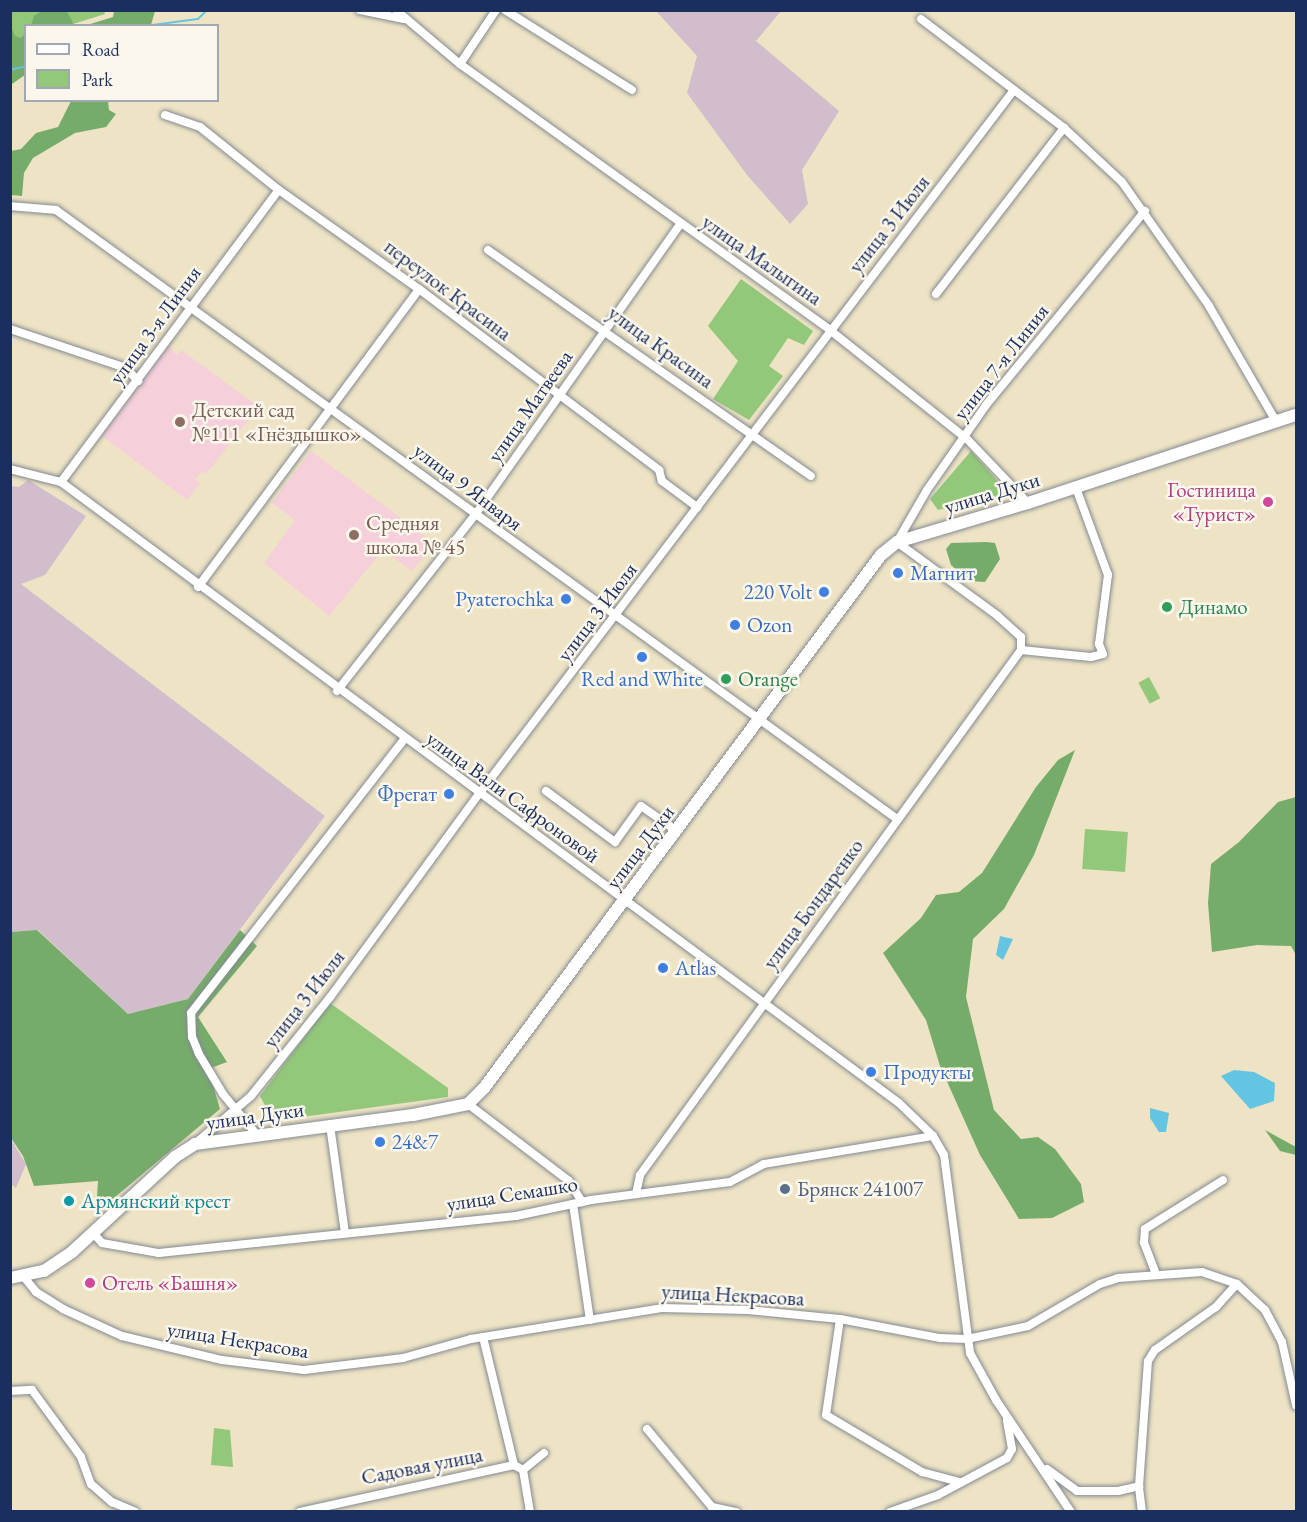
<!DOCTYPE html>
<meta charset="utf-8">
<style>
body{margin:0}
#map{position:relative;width:1307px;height:1522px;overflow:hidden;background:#eee4c5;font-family:"EB Garamond",serif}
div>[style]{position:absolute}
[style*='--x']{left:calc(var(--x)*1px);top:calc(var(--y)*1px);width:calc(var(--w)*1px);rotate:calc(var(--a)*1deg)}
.built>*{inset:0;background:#f5cfda}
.industrial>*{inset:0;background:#d1bdcb}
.green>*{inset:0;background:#93c87a;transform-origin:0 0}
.forest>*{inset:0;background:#76ac6a}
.water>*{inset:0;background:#63c5e1}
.stream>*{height:2px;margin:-1px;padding:0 1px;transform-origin:1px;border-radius:1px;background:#63c5e1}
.roads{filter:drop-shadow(0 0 2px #848a92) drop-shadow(0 0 2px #848a92)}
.street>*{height:8px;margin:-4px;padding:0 4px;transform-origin:4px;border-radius:4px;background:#fff}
.primary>*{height:12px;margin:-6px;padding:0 6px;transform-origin:6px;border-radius:6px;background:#fff}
.dots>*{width:16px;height:16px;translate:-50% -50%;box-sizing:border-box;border:3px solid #fbf7ec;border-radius:50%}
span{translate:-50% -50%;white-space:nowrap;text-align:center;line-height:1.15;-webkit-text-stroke:5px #fbf7ec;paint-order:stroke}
.street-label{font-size:21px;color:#1b2f5e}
.education-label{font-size:21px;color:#785e54}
.left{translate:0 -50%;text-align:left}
.hotel-label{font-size:21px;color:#b23c85}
.right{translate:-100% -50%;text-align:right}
.shop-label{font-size:21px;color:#366cbe}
.leisure-label{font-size:21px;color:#27864d}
.service-label{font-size:21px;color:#4e5e75}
.culture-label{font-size:21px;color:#0d838f}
.frame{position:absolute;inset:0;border:12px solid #1b2f5e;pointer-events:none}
.legend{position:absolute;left:24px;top:24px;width:195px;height:78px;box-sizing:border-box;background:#fbf7ec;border:2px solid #a1a7b3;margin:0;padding:8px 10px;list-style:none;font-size:18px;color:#1b2f5e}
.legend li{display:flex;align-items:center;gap:12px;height:30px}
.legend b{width:30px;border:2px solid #a1a7b3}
</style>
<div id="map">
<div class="built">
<div style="clip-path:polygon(168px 345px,177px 355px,181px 350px,259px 407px,206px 474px,202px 471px,195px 479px,200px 483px,187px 500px,102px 436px)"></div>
<div style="clip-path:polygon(311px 451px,434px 543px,412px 571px,383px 550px,329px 616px,264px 563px,295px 520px,272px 503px)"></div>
</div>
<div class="industrial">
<div style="clip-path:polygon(656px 11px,781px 11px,756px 41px,839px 111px,802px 170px,808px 204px,790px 224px,747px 175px,687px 93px,697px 56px)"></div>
<div style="clip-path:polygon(28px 480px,86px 516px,45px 575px,21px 584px,325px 816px,188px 999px,128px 1014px,38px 930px,11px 932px,10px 486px,19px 487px)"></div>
<div style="clip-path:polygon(10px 1138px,26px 1164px,16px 1188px,11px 1184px)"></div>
</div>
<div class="green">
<div style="clip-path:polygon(104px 10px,105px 14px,70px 25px,26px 26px,25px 40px,11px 45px,10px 11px)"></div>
<div style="clip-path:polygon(741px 279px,813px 331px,804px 345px,788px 338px,769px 366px,783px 376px,749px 420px,713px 399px,738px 361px,708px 326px)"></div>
<div style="clip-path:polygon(971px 451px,1009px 494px,938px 510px,930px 499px)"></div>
<div style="left:1149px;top:677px;width:24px;height:12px;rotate:62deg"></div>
<div style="left:1085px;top:829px;width:43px;height:40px;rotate:4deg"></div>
<div style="clip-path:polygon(330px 1003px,448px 1088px,448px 1097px,273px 1121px,260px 1096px)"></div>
<div style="clip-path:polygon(214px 1428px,230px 1430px,233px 1467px,211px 1465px)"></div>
</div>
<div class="forest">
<div style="clip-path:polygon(43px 10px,67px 11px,74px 25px,31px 25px,34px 16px)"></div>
<div style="clip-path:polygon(114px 11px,114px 10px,155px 11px,151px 25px,87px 25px,113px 17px)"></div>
<div style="clip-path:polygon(10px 24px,15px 36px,21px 38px,26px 33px,25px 75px,12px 84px)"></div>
<div style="clip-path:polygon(71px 101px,108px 101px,109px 110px,116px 114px,106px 127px,75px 133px,33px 158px,24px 173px,22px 196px,11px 195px,11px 151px,21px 149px,36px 133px,58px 127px)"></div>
<div style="clip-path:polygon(986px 542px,995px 543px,1000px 559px,985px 582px,969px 581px,951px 565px,946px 549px,951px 543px)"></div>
<div style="clip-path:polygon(1075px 750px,1034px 855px,1004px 909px,973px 939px,966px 997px,994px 1110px,1021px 1139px,1038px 1137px,1055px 1149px,1081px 1184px,1084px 1202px,1052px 1218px,1019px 1219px,980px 1155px,940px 1066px,926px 1020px,883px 953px,921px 918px,936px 895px,959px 892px,982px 873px,1036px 787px,1058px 760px)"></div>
<div style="clip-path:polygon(1296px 797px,1296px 955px,1291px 946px,1257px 945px,1212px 952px,1208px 903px,1211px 864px,1239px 842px,1278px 802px)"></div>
<div style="clip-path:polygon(37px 930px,128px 1014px,188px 999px,240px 930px,257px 946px,198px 1017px,227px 1062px,208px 1069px,220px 1109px,96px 1213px,98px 1181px,34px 1186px,23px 1156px,11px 1138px,11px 932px)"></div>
<div style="clip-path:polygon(1265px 1130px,1296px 1147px,1296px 1155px,1280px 1151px)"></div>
</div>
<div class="water">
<div style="clip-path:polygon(1000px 936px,1013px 939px,1003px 960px,996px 955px)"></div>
<div style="clip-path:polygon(1234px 1070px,1254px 1072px,1275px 1083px,1274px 1101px,1250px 1109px,1221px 1076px)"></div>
<div style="clip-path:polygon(1150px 1108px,1169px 1113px,1166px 1132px,1159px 1132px,1150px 1118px)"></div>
</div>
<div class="stream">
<div style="--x:145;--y:26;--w:53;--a:-7.5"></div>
<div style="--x:198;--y:19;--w:13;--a:-45"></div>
<div style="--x:10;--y:70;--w:16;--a:-14"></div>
</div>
<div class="roads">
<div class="street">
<div style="--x:360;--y:10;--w:45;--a:11.6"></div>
<div style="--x:396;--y:10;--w:84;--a:40.2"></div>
<div style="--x:460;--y:64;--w:456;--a:35.7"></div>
<div style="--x:830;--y:330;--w:174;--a:38.5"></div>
<div style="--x:966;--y:438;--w:90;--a:46.4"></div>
<div style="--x:505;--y:10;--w:150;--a:32.2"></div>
<div style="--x:921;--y:19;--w:180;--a:37.3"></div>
<div style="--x:1064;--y:128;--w:79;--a:43"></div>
<div style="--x:1122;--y:182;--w:151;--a:54.9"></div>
<div style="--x:1209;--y:306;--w:133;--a:59.8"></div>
<div style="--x:460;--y:64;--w:65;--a:-56.3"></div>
<div style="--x:165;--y:115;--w:37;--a:19"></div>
<div style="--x:200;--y:127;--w:101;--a:38.6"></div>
<div style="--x:279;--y:190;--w:171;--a:35.3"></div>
<div style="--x:419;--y:289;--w:301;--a:37"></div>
<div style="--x:659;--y:470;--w:11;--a:75"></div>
<div style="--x:662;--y:481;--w:44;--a:36.6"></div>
<div style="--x:10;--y:206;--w:46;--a:5"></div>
<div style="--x:56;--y:210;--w:1038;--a:35.91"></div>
<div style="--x:488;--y:250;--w:394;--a:35"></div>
<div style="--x:936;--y:294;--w:210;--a:-52.4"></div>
<div style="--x:10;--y:329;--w:122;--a:18.6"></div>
<div style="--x:126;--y:368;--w:18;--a:47"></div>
<div style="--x:10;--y:469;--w:53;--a:14.3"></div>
<div style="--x:61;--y:482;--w:1043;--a:36.54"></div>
<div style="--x:899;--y:1103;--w:47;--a:44.1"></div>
<div style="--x:933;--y:1136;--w:22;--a:60"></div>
<div style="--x:944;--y:1155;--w:200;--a:82.5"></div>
<div style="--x:970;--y:1353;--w:54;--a:61"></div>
<div style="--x:996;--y:1400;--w:135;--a:56.2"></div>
<div style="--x:61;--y:482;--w:364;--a:-53.3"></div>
<div style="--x:198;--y:587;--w:371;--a:-53.4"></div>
<div style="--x:1021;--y:650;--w:70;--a:5.7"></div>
<div style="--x:1091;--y:657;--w:12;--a:-14"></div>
<div style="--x:1103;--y:654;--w:11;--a:-112"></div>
<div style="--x:1099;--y:644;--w:70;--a:-82.6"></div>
<div style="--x:1108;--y:575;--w:93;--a:-110.2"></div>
<div style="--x:337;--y:691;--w:224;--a:-51.9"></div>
<div style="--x:475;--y:515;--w:356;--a:-54.8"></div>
<div style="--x:546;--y:791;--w:86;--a:36.5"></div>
<div style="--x:615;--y:842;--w:44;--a:-54.2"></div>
<div style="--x:641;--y:806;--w:44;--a:34.8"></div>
<div style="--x:468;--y:1104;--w:127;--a:37.3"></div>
<div style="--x:569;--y:1181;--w:25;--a:58"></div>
<div style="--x:330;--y:1125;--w:109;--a:82.1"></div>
<div style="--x:257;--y:1135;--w:53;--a:-129.7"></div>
<div style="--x:223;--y:1094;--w:47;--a:-121"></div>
<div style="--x:199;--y:1054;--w:18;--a:-112"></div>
<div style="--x:192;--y:1037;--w:24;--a:-92"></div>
<div style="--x:191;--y:1013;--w:347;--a:-52.1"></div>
<div style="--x:197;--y:1142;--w:71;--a:-40.4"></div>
<div style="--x:251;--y:1096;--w:128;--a:-51.3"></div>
<div style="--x:331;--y:996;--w:250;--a:-53.8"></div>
<div style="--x:479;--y:794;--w:884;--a:-52.77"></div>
<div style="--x:636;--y:1194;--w:19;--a:-78"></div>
<div style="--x:640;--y:1175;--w:649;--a:-54.03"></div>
<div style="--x:1021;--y:650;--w:13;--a:-90"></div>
<div style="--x:1021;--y:637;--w:31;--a:-138"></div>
<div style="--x:998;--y:616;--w:125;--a:-143.8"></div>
<div style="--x:897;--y:542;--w:60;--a:-60"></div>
<div style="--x:927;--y:490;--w:103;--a:-55.2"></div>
<div style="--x:986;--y:405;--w:251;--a:-50.7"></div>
<div style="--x:573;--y:1204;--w:117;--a:81.7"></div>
<div style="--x:94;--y:1234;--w:12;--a:48"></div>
<div style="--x:102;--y:1243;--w:58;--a:10"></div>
<div style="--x:159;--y:1253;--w:359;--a:-5.9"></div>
<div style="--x:516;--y:1216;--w:77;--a:-12"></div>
<div style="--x:591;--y:1200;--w:140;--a:-7.4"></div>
<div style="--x:730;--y:1182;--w:38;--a:-28"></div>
<div style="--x:764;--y:1164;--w:171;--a:-9.4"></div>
<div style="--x:1156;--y:1274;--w:34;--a:-111"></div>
<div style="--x:1144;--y:1242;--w:13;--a:-86"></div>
<div style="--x:1145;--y:1229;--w:92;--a:-32.1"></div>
<div style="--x:24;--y:1277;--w:19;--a:51"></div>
<div style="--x:36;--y:1292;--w:32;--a:32"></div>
<div style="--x:63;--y:1309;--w:65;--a:24.6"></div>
<div style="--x:122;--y:1336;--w:103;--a:13.5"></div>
<div style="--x:222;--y:1360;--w:83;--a:7"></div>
<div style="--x:304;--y:1370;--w:100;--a:-6.9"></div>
<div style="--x:403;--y:1358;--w:71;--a:-15.6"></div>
<div style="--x:471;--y:1339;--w:193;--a:-9.2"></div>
<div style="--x:662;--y:1308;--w:86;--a:1.3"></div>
<div style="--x:748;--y:1310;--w:92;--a:5.6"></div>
<div style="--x:840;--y:1319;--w:102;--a:10.8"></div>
<div style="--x:940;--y:1338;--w:27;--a:2"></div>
<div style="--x:967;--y:1339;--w:62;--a:-12"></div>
<div style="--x:1028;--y:1326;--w:83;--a:-30.3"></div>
<div style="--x:1100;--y:1284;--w:19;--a:-18"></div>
<div style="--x:1118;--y:1278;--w:84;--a:-4.1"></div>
<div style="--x:1202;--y:1272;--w:37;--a:19"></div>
<div style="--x:1237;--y:1284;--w:38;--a:43"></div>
<div style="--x:1265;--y:1310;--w:36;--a:62"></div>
<div style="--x:1282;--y:1342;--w:65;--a:77.5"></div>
<div style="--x:840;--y:1319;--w:97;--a:98.3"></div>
<div style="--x:826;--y:1415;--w:112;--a:30.7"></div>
<div style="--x:922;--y:1472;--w:39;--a:15"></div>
<div style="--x:483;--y:1337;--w:132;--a:76.4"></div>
<div style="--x:10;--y:1391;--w:22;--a:-3"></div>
<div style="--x:32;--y:1390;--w:83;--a:53.8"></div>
<div style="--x:81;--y:1457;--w:29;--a:70"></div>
<div style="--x:91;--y:1484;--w:28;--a:41"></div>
<div style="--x:112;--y:1502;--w:25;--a:23"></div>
<div style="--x:647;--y:1429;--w:102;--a:50.2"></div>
<div style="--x:712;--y:1507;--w:25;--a:12"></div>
<div style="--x:1047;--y:1469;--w:37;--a:36"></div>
<div style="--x:1077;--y:1491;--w:41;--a:0"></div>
<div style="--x:1118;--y:1491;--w:22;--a:-13"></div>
<div style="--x:523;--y:1470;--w:43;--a:80.5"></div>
<div style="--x:300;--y:1512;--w:219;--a:-12.4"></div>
<div style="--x:514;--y:1465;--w:10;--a:29"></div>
<div style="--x:523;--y:1470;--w:27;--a:-39"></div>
<div style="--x:890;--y:1512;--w:51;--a:-19.5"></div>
<div style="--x:938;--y:1495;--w:78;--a:-28.2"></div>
<div style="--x:1007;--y:1458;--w:10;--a:-61"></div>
<div style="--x:1012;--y:1449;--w:29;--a:-100"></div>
<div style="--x:1142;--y:1512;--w:26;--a:-97"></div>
<div style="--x:1139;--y:1486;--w:125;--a:-85.9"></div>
<div style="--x:1148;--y:1361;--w:13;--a:-58"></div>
<div style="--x:1155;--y:1350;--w:75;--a:-35.2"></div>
<div style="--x:1216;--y:1307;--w:31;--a:-48"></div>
</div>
<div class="primary">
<div style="--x:10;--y:1278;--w:35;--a:-12"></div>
<div style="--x:44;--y:1271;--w:34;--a:-34"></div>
<div style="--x:72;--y:1252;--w:140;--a:-42.7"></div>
<div style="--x:175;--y:1157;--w:24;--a:-33"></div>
<div style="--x:195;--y:1144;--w:220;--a:-7.6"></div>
<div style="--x:413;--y:1115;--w:56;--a:-11.3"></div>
<div style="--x:468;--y:1104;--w:23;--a:-45"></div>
<div style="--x:484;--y:1088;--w:665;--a:-53.32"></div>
<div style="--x:881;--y:555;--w:21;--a:-39"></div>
<div style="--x:897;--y:542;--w:137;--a:-16.6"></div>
<div style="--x:1028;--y:503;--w:282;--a:-18.2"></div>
</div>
</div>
<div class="dots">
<div style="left:180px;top:422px;background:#8d6e63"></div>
<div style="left:1268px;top:502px;background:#d1479c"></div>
<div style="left:354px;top:535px;background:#8d6e63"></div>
<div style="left:898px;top:573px;background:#3f7fe0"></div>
<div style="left:824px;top:592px;background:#3f7fe0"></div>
<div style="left:566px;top:599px;background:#3f7fe0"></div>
<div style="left:1167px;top:607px;background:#2e9e5b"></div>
<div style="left:735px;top:625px;background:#3f7fe0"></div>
<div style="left:642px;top:657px;background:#3f7fe0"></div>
<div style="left:726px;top:679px;background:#2e9e5b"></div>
<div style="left:449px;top:794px;background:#3f7fe0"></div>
<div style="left:663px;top:968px;background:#3f7fe0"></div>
<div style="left:871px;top:1072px;background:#3f7fe0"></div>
<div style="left:380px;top:1142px;background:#3f7fe0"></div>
<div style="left:785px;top:1189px;background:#5c6f8a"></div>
<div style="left:69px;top:1201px;background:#0f9aa8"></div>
<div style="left:90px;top:1283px;background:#d1479c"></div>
</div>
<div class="street-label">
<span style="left:889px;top:224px;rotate:-52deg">улица 3 Июля</span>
<span style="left:762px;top:260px;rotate:35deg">улица Малыгина</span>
<span style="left:448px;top:290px;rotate:37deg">переулок Красина</span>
<span style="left:155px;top:325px;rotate:-54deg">улица 3-я Линия</span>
<span style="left:661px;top:347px;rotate:36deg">улица Красина</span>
<span style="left:1001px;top:362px;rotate:-52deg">улица 7-я Линия</span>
<span style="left:530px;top:406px;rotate:-55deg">улица Матвеева</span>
<span style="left:468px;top:487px;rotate:37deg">улица 9 Января</span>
<span style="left:992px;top:493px;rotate:-17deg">улица Дуки</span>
<span style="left:597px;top:612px;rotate:-53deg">улица 3 Июля</span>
<span style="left:513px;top:797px;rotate:36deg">улица Вали Сафроновой</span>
<span style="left:640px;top:847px;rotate:-53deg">улица Дуки</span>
<span style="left:813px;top:904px;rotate:-54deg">улица Бондаренко</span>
<span style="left:304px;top:999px;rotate:-52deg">улица 3 Июля</span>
<span style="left:255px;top:1116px;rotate:-8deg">улица Дуки</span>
<span style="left:512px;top:1194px;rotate:-9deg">улица Семашко</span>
<span style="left:733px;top:1295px;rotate:3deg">улица Некрасова</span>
<span style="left:238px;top:1340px;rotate:9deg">улица Некрасова</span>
<span style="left:422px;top:1466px;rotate:-11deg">Садовая улица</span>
</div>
<div class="education-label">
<span class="left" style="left:192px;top:422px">Детский сад<br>№111 «Гнёздышко»</span>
<span class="left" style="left:366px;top:535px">Средняя<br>школа № 45</span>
</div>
<div class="hotel-label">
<span class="right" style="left:1256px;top:502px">Гостиница<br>«Турист»</span>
<span class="left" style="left:102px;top:1283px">Отель «Башня»</span>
</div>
<div class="shop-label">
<span class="left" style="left:910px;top:573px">Магнит</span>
<span class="right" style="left:812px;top:592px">220 Volt</span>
<span class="right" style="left:554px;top:599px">Pyaterochka</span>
<span class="left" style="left:747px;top:625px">Ozon</span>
<span style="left:642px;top:679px">Red and White</span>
<span class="right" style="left:437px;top:794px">Фрегат</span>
<span class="left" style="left:675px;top:968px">Atlas</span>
<span class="left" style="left:883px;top:1072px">Продукты</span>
<span class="left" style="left:392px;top:1142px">24&amp;7</span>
</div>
<div class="leisure-label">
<span class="left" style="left:1179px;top:607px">Динамо</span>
<span class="left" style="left:738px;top:679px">Orange</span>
</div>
<div class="service-label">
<span class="left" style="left:797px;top:1189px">Брянск 241007</span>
</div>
<div class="culture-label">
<span class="left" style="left:81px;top:1201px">Армянский крест</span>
</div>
<div class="frame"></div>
<ul class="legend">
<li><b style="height:8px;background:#fff"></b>Road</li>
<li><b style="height:16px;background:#93c87a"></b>Park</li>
</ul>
</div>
